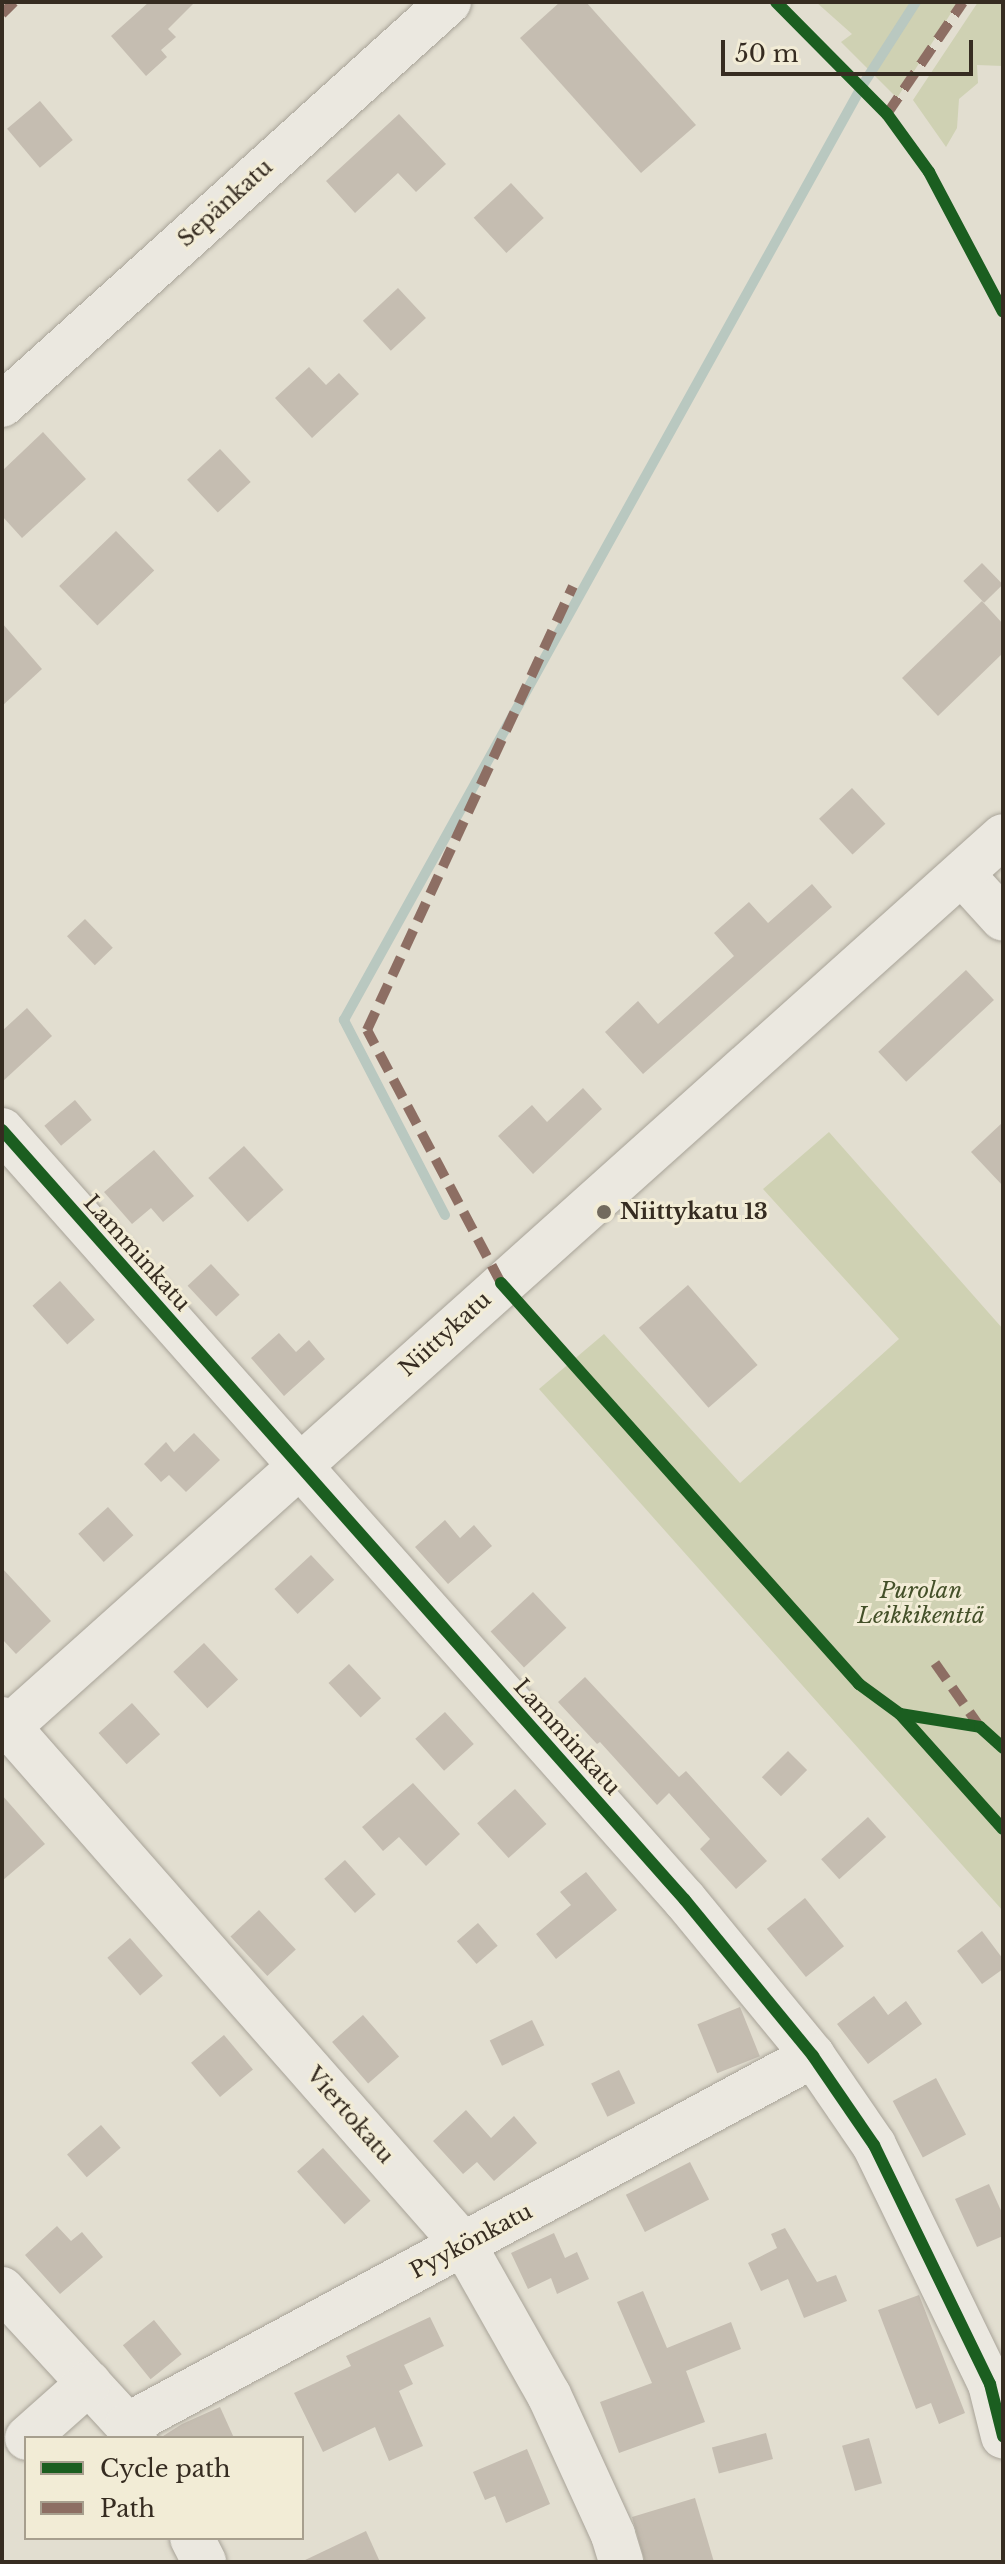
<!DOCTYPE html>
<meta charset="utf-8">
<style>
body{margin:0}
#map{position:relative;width:1005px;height:2564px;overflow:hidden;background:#e2ded0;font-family:"Libre Baskerville",serif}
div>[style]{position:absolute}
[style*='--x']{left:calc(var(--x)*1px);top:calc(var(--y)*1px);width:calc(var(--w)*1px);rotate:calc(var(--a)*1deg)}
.green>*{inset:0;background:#cfd1b3}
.stream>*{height:10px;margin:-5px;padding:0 5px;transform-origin:5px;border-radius:5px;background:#b9c8c0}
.building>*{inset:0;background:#c5bdb1;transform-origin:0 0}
.roads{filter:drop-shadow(0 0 2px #a8a398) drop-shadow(0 0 2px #a8a398)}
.minor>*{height:44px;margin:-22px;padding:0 22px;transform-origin:22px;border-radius:22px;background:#ebe8e0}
.quiet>*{height:10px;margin-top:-5px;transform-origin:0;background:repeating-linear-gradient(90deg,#8d6e63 0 20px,transparent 0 30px)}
.cycleway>*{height:12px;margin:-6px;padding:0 6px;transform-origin:6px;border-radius:6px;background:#1b5e20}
.dots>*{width:22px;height:22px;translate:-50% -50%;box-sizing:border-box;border:4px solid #f2ecd6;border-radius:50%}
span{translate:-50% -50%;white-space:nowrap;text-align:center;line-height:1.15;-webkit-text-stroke:6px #f2ecd6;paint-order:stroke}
.street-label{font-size:22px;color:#362c21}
.poi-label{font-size:22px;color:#362c21;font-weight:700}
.left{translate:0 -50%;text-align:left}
.park-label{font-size:22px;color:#445029;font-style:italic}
.frame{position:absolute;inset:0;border:4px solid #362c21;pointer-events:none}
.legend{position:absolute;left:24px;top:2436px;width:280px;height:104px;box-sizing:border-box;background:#f2ecd6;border:2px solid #a79f8e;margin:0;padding:10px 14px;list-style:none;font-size:24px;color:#362c21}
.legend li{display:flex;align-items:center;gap:16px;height:40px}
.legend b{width:40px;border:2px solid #a79f8e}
.scale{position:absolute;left:721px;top:40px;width:252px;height:36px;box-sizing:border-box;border:4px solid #362c21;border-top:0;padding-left:10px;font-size:24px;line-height:28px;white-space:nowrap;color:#362c21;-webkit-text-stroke:6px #f2ecd6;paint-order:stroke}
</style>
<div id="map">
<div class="green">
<div style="clip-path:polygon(816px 2px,958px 2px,897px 98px,841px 42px,852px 34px)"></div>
<div style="clip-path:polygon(978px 2px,1003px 2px,1003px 66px,977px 65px,978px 83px,959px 99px,957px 128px,946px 147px,913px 100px)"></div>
<div style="clip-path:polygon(829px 1132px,1003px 1329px,1003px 1911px,539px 1389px,604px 1334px,740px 1483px,899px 1339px,763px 1189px)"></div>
</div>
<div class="stream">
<div style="--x:445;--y:1215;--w:220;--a:-117.4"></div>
<div style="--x:344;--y:1020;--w:1068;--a:-60.99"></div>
<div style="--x:862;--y:86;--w:100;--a:-57.3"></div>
</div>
<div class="building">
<div style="clip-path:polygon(149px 2px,195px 2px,168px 29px,176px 37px,161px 50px,167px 57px,146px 76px,111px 36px)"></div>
<div style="clip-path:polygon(560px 2px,586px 2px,696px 125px,641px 173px,520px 38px)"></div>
<div style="left:40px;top:101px;width:51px;height:43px;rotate:50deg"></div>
<div style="clip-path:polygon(399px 114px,446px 164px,416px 192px,398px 173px,355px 213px,326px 181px)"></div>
<div style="left:511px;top:183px;width:48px;height:51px;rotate:47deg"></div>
<div style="left:398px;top:288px;width:41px;height:48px;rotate:47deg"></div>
<div style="clip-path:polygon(309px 367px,326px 385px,339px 373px,359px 394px,312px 438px,275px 398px)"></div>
<div style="clip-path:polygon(43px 432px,86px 479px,22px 538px,2px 516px,2px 471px)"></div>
<div style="left:220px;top:449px;width:45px;height:45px;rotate:47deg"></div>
<div style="left:116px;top:531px;width:55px;height:79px;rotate:46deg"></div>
<div style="left:982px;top:563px;width:30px;height:26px;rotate:46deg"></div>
<div style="clip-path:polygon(982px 601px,1003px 624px,1003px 653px,938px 716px,902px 678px)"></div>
<div style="clip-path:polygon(2px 623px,42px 669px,2px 706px)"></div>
<div style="left:852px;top:788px;width:49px;height:45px;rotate:47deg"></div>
<div style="clip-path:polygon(812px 884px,832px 907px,643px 1074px,605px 1032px,638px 1001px,658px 1024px,734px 956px,714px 933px,749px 902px,768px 923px)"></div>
<div style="left:85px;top:919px;width:40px;height:25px;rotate:46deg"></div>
<div style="left:966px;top:970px;width:41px;height:120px;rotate:47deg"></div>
<div style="clip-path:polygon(27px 1008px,52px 1036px,2px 1082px,2px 1031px)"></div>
<div style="clip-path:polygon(583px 1088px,602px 1109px,533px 1174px,498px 1136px,532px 1105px,547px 1122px)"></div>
<div style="left:75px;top:1100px;width:26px;height:40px;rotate:50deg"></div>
<div style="clip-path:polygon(1003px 1122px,1003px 1186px,971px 1152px)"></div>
<div style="left:244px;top:1146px;width:59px;height:48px;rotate:48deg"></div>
<div style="clip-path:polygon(154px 1150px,194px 1196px,163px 1222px,151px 1208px,132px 1224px,104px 1192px)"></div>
<div style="left:211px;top:1264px;width:42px;height:32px;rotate:47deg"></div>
<div style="left:60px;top:1281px;width:52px;height:37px;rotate:48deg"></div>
<div style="left:688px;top:1285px;width:106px;height:65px;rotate:49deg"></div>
<div style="clip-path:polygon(279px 1333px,296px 1352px,309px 1340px,325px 1359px,284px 1396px,251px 1358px)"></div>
<div style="clip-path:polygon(194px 1433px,220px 1460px,186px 1492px,169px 1475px,161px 1482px,144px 1464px,166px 1442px,174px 1452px)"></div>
<div style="left:108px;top:1507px;width:38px;height:40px;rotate:48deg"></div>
<div style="clip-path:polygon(445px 1520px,460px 1538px,474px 1525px,492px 1546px,448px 1584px,415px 1547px)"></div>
<div style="left:311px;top:1555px;width:34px;height:50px;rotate:47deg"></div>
<div style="clip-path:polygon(2px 1568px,51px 1621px,16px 1654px,2px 1639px)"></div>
<div style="left:533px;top:1592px;width:49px;height:58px;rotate:47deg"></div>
<div style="left:204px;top:1643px;width:50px;height:42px;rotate:47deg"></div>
<div style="left:349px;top:1664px;width:47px;height:28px;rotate:47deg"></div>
<div style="clip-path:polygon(585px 1677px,679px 1777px,686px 1771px,767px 1861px,736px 1889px,700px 1849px,710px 1839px,669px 1793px,657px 1805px,600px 1742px,597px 1744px,558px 1702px)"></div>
<div style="left:132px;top:1703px;width:42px;height:45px;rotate:48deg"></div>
<div style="left:445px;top:1712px;width:43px;height:40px;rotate:48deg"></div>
<div style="left:788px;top:1751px;width:27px;height:37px;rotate:45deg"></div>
<div style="clip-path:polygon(413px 1783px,460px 1834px,426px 1866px,399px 1837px,383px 1851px,362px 1827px)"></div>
<div style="left:515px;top:1789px;width:47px;height:51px;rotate:48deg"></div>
<div style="clip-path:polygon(2px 1795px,45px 1844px,2px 1881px)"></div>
<div style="left:868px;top:1817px;width:27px;height:63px;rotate:48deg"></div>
<div style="left:345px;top:1860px;width:46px;height:28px;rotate:48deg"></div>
<div style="clip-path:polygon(586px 1872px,617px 1910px,556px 1959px,536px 1934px,571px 1905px,560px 1892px)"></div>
<div style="left:805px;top:1898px;width:62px;height:49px;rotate:51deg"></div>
<div style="left:259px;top:1910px;width:54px;height:39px;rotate:47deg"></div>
<div style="left:478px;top:1923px;width:30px;height:28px;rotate:49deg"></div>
<div style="clip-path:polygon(982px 1931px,1003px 1959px,1003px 1969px,982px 1984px,957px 1951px)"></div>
<div style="left:130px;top:1938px;width:50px;height:30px;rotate:49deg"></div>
<div style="clip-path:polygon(874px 1996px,888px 2015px,906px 2001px,922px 2024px,868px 2064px,837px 2024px)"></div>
<div style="left:740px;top:2007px;width:53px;height:46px;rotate:68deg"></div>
<div style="left:363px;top:2015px;width:55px;height:41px;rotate:49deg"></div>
<div style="left:532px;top:2020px;width:28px;height:47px;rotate:64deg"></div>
<div style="left:224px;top:2035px;width:45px;height:43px;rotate:50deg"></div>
<div style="left:619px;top:2070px;width:37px;height:31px;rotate:64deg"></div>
<div style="left:936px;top:2078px;width:64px;height:49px;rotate:62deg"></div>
<div style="clip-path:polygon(466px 2110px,491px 2138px,514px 2116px,537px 2143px,494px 2181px,477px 2162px,463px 2174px,433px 2141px)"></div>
<div style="left:101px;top:2125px;width:30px;height:45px;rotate:49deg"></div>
<div style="left:323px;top:2148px;width:71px;height:35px;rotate:48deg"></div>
<div style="left:690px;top:2162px;width:42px;height:72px;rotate:63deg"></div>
<div style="clip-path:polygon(989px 2184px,1003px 2215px,1003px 2236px,977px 2247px,955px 2199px)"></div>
<div style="clip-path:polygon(57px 2226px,71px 2241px,82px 2232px,103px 2257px,60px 2294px,25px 2255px)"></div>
<div style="clip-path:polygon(785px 2228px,817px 2282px,836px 2275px,847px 2301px,804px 2318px,788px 2279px,761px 2291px,748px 2263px,777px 2248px,771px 2234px)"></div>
<div style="clip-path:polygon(554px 2233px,565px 2258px,577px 2252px,589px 2279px,557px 2294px,551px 2278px,528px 2289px,511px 2253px)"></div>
<div style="clip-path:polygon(643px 2291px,667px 2348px,731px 2322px,741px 2349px,686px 2371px,705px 2422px,619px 2453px,600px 2402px,652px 2383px,617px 2302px)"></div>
<div style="clip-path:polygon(919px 2295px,965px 2413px,939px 2424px,931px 2403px,916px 2409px,878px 2310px)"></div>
<div style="clip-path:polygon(430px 2317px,444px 2346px,404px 2365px,413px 2384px,399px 2391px,423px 2446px,389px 2461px,375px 2427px,323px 2452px,294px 2393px,351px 2366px,346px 2356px)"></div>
<div style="left:154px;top:2320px;width:44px;height:40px;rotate:51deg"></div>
<div style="clip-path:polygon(220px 2407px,234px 2438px,160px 2438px,182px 2424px)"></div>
<div style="left:766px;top:2433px;width:27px;height:56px;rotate:75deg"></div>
<div style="left:869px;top:2438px;width:47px;height:28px;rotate:74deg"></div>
<div style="clip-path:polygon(527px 2449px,550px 2504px,506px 2523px,495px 2496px,485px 2500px,473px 2472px)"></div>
<div style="clip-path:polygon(695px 2498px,714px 2562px,645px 2562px,632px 2517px)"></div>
<div style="clip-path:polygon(366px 2531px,380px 2562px,301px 2562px)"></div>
</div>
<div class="roads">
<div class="minor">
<div style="--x:2;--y:405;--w:602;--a:-42.04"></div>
<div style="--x:963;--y:875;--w:59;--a:47.7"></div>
<div style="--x:2;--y:1130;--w:1029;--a:48.43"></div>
<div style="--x:685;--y:1900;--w:202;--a:50.6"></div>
<div style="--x:813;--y:2056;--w:108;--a:55.6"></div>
<div style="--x:874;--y:2145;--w:266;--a:64.1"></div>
<div style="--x:990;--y:2384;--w:54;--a:76"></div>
<div style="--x:2;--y:1719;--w:700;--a:48.71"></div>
<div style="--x:464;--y:2245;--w:172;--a:60.5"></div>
<div style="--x:549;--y:2395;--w:154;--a:65.4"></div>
<div style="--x:613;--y:2535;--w:28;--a:73"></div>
<div style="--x:2;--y:1733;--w:1344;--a:-41.86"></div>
<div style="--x:2;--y:2289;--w:185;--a:47.4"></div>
<div style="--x:127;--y:2425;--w:15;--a:58"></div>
<div style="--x:127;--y:2425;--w:779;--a:-28.28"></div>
<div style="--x:27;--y:2438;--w:83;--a:-41.6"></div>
<div style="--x:192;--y:2538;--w:27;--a:63"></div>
</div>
</div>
<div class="quiet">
<div style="--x:2;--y:14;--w:17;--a:-45"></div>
<div style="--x:887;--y:114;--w:135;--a:-55.8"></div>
<div style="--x:501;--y:1283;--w:286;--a:-117.9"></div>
<div style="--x:367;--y:1030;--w:489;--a:-65.1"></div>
<div style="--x:935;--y:1663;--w:78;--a:54.9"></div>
</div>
<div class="cycleway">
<div style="--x:776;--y:2;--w:158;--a:45.3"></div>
<div style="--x:887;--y:114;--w:72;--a:54.1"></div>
<div style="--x:929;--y:172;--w:158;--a:62.1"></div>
<div style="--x:2;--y:1130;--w:1029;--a:48.43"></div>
<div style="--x:685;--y:1900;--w:202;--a:50.6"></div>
<div style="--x:813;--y:2056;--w:108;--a:55.6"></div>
<div style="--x:874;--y:2145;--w:266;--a:64.1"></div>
<div style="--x:990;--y:2384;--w:54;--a:76"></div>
<div style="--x:501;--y:1283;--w:538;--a:48.24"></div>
<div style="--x:859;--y:1684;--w:51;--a:36.2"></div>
<div style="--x:900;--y:1714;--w:154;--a:48.2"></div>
<div style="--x:900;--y:1714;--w:81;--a:9.2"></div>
<div style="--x:980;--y:1727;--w:31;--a:42"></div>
</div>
<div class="dots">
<div style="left:604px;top:1212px;background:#726a5e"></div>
</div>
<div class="street-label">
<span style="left:225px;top:203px;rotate:-42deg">Sepänkatu</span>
<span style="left:137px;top:1253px;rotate:48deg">Lamminkatu</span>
<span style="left:445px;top:1334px;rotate:-42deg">Niittykatu</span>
<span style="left:567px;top:1737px;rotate:48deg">Lamminkatu</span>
<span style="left:350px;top:2115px;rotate:49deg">Viertokatu</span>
<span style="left:471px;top:2241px;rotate:-28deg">Pyykönkatu</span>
</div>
<div class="poi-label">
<span class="left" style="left:620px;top:1212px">Niittykatu 13</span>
</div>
<div class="park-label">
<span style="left:921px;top:1603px">Purolan<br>Leikkikenttä</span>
</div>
<div class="frame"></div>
<ul class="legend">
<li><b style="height:10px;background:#1b5e20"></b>Cycle path</li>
<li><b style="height:10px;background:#8d6e63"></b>Path</li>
</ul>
<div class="scale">50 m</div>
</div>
